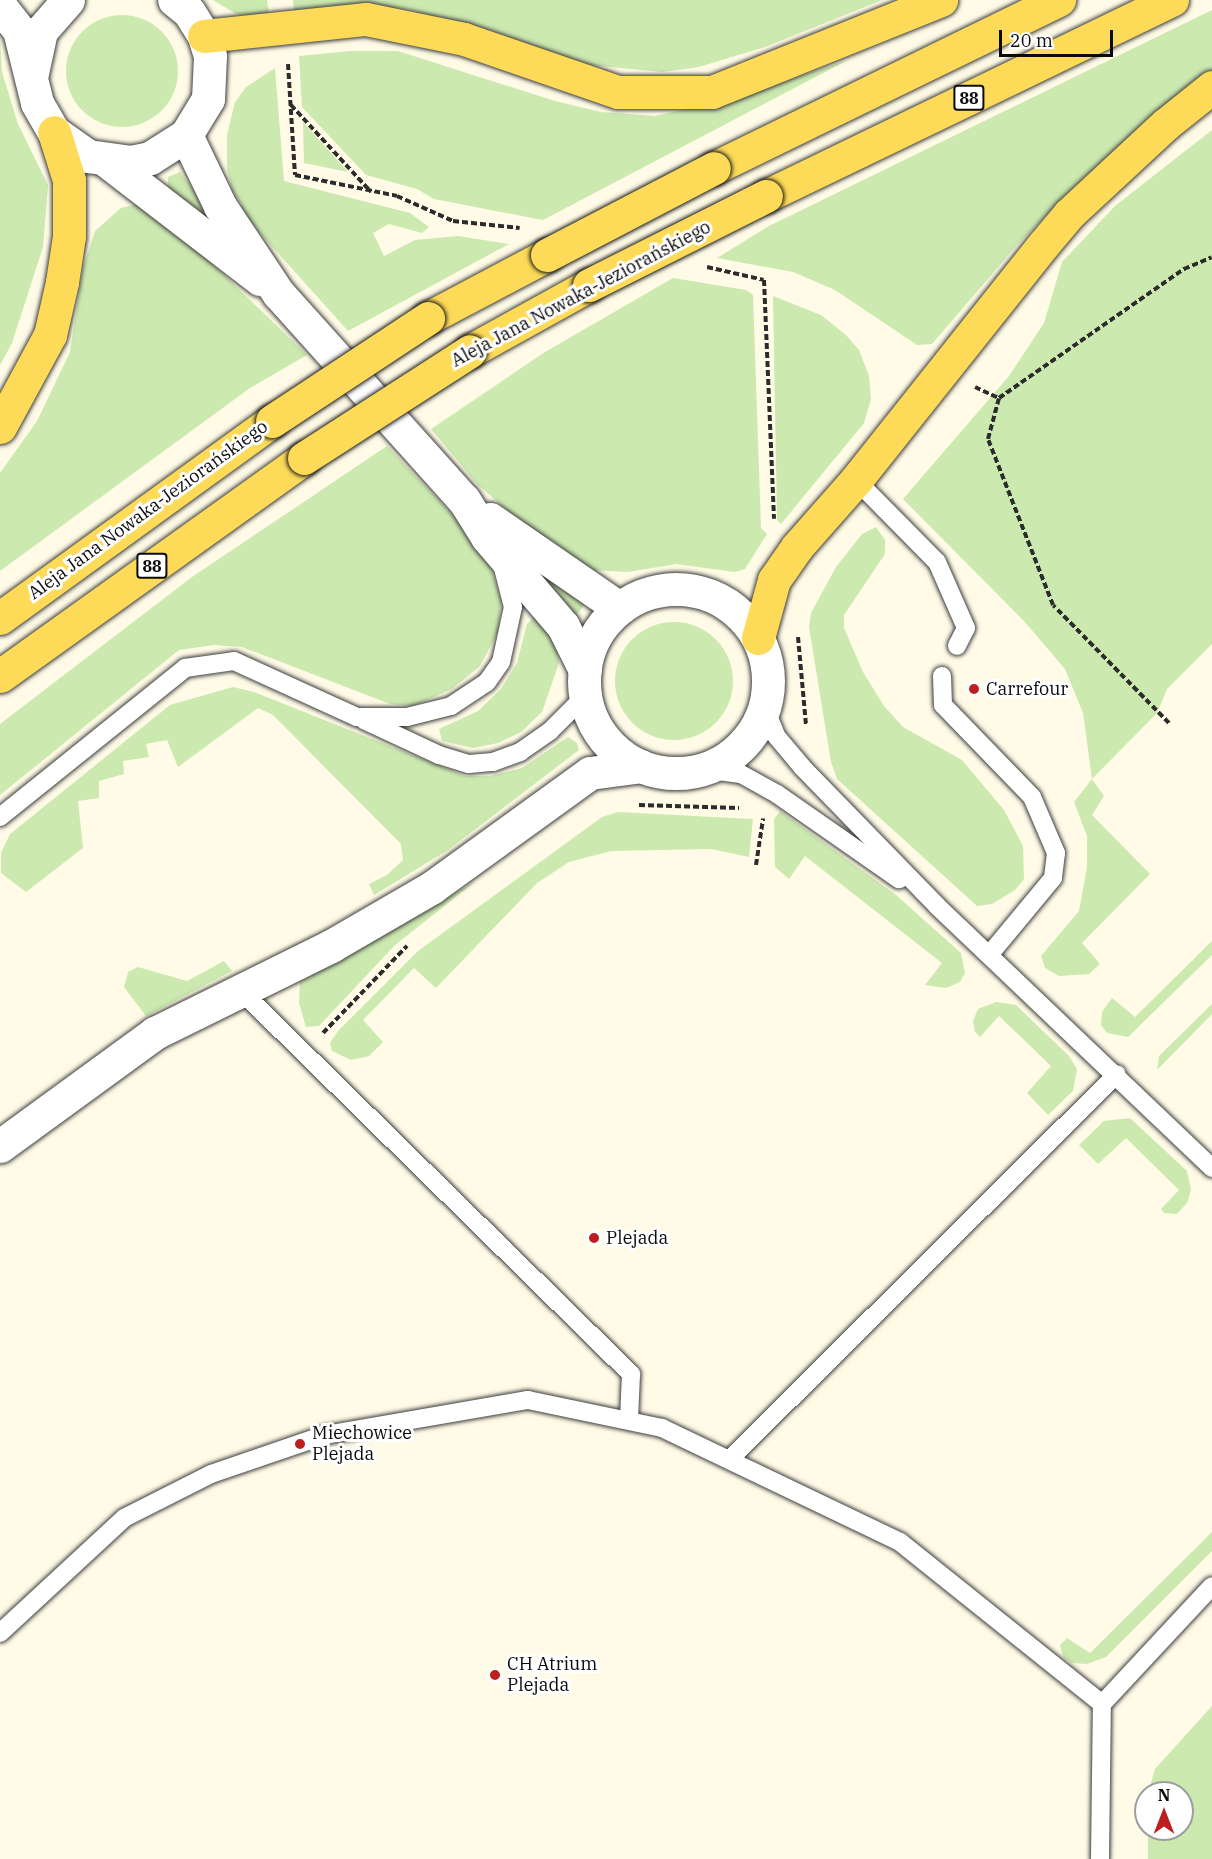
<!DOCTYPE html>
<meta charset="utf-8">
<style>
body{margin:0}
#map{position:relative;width:1212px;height:1859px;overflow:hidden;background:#fffbe7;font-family:"IBM Plex Serif",serif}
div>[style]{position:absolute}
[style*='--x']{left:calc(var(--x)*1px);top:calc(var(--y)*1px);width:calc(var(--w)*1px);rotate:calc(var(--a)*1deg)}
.green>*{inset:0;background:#cce9b0}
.round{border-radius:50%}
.path>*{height:4px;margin-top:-2px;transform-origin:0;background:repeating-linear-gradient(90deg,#2c2c2c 0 6px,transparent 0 9px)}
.roads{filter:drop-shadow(0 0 2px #3d3d3d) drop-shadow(0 0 2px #3d3d3d)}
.service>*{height:18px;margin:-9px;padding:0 9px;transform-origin:9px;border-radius:9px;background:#fff}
.tertiary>*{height:33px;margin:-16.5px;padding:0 16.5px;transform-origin:16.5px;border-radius:16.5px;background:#fff}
.tertiary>.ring{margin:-16.5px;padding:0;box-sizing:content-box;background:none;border:33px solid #fff;border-radius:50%}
.primary>*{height:33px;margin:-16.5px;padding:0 16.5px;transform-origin:16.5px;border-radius:16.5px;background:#fddb58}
.bridges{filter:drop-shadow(0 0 2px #1b1b1b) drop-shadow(0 0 2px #1b1b1b)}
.primary-bridge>*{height:33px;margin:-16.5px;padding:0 16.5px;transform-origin:16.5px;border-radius:16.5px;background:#fddb58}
.dots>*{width:16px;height:16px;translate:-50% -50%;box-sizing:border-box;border:3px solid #fff;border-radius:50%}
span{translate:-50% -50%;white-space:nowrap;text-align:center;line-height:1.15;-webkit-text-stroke:6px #fff;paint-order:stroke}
.shield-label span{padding:2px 4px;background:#fff;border:2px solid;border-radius:4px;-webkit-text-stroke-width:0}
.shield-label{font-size:16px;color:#0a0a0a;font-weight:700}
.street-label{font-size:18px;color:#0a0a0a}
.poi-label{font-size:18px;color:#0a0a0a}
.left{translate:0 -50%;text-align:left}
.north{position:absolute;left:1134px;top:1781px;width:60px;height:60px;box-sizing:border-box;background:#fff;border:2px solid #9d9d9d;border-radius:50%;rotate:0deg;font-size:16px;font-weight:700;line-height:24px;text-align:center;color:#0a0a0a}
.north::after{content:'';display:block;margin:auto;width:21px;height:27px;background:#bd1f21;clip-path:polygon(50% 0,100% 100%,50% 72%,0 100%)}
.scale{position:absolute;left:999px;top:30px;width:114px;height:27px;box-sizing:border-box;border:3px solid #0a0a0a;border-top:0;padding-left:8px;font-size:18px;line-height:21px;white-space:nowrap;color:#0a0a0a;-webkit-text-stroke:4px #fff;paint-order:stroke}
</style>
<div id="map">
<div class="green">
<div style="clip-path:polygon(213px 0,267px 0,270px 19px,236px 14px)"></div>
<div style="clip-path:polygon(293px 0,882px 0,765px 47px,699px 67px,662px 72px,580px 64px,408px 9px,359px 5px,294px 11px)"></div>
<div style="clip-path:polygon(1212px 10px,1212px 71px,1064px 198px,1017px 245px,932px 344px,917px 345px,835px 290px,793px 272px,717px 258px,769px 226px)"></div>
<div class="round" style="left:66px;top:15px;width:112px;height:112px"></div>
<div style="clip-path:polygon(0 39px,2px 72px,18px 124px,48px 185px,43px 247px,12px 343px,0 365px)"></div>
<div style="clip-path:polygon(351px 51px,398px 51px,555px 101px,601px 112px,655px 116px,736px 98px,848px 60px,543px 220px,434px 199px,417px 189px,366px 175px,302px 107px,299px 56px)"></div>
<div style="clip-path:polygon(275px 68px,284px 181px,410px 213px,429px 227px,422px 233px,389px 224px,373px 233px,384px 256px,415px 240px,458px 236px,509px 244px,348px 331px,242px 213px,242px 205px,233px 192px,227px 170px,227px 135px,235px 102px,246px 87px)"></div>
<div style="clip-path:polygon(303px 122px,348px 172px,304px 163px)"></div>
<div style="clip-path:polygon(1212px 130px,1212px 644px,1167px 689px,1157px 713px,1092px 779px,1104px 796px,1092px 815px,1150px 874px,1082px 943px,1100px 964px,1089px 974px,1059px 976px,1045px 968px,1041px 956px,1079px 911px,1087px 867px,1087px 836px,1074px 802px,1092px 779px,1083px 713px,1065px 669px,1024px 621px,903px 499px,1009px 376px,1044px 323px,1062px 262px,1115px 206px)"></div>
<div style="clip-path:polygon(180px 172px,221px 225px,215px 230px,168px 187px,168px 177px)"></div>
<div style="clip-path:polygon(138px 204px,193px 245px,307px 355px,250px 388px,0 571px,0 473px,37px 421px,70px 352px,83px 268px,95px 231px,121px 208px)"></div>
<div style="clip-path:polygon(673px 278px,746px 290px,753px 295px,761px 528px,767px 534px,745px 569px,735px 572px,676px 564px,628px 572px,591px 570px,536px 535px,477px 484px,431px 429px,545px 352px)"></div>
<div style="clip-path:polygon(773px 296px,821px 315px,846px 335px,859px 350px,869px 376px,871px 399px,864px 423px,781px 524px,777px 520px)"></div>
<div style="clip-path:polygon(387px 446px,472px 535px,491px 567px,501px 601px,498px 632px,480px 666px,452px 689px,413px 706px,390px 704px,242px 647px,214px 645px,179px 650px,0 795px,0 724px,192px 577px)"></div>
<div style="clip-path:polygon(876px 527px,885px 540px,885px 554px,844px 615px,844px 628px,863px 672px,884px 706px,903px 727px,962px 760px,1004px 810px,1023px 846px,1024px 879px,1015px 890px,992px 904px,977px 906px,837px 779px,831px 762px,809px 627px,811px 613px,836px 567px,862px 534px)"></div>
<div style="clip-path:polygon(517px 553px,585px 603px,577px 615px,574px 617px)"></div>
<div style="clip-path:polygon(535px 616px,540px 617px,557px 649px,559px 663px,542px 712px,521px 732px,498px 743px,473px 748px,442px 741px,439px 729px,478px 711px,501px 689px,517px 663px,527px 624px)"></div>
<div class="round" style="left:615px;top:622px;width:118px;height:118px"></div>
<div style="clip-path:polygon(233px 687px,254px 692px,465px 776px,490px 776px,522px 768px,568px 737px,577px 743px,579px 750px,448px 850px,374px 895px,369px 884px,387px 875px,403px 860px,401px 844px,273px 715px,258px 708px,178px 767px,167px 740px,146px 744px,149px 757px,123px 761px,124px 774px,99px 781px,99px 798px,78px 801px,83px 848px,26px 892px,1px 873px,1px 853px,10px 834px,170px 705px)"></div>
<div style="clip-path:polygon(780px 811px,896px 895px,961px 953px,965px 973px,960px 982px,946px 988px,925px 985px,942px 963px,805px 856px,789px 879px,775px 867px,774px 819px)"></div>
<div style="clip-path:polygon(618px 812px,753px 819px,749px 857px,711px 849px,611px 851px,569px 862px,537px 883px,436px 988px,414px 968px,363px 1020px,383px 1042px,369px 1056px,351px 1060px,332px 1051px,330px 1043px,338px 1031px,418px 951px,602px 817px)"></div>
<div style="clip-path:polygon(476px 881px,395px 945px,319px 1026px,306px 1027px,299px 1003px,300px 982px)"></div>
<div style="clip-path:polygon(1212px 941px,1212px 955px,1128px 1037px,1107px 1033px,1101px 1025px,1102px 1012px,1112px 998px,1135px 1017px)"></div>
<div style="clip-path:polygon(224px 961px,232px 971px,146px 1016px,124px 987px,128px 972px,138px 967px,187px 981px)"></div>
<div style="clip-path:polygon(996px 1002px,1016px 1005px,1069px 1056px,1077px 1069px,1073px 1091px,1048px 1115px,1027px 1093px,1051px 1066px,999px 1016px,980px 1037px,975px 1032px,973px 1021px,978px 1009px)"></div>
<div style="clip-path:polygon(1212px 1004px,1212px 1014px,1157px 1070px,1159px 1056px)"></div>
<div style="clip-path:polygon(1130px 1118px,1187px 1171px,1191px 1190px,1187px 1203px,1177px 1214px,1164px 1213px,1161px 1209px,1179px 1190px,1126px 1138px,1098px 1164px,1079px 1145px,1104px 1121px)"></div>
<div style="clip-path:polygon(1212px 1532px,1212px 1551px,1106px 1657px,1087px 1664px,1072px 1663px,1063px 1657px,1060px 1645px,1067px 1638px,1090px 1653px)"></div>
<div style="clip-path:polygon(1212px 1706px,1212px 1859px,1148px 1859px,1148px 1829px,1182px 1829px,1182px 1793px,1148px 1793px,1155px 1769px)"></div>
</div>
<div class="path">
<div style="--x:288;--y:64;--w:111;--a:86.4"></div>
<div style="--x:295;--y:175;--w:104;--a:11.6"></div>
<div style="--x:397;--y:196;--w:61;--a:24.1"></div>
<div style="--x:453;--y:221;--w:67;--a:6"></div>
<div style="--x:291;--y:105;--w:118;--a:47.4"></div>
<div style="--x:707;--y:267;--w:58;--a:12.8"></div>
<div style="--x:764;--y:280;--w:239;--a:87.6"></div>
<div style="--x:975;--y:387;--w:26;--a:25"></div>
<div style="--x:798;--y:637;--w:88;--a:84.8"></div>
<div style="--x:1169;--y:723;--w:165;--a:-134.5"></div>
<div style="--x:1053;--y:605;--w:178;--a:-111.4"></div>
<div style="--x:988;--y:439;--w:42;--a:-75"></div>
<div style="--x:999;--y:398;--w:226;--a:-34.9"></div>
<div style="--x:1184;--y:269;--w:30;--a:-23"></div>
<div style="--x:639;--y:805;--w:100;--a:1.7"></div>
<div style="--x:756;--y:865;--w:47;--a:-81.3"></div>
<div style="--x:323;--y:1033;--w:121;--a:-46"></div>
</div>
<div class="roads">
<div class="service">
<div style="--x:856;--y:480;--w:115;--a:45.4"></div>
<div style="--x:937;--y:562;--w:72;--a:66.3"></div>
<div style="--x:966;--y:628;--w:20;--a:117"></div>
<div style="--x:942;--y:676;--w:29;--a:88"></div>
<div style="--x:943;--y:705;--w:128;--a:45.9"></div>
<div style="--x:1032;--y:797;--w:61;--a:66.8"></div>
<div style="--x:1056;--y:853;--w:25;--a:97"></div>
<div style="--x:1053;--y:878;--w:99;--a:129.7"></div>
<div style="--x:765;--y:708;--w:31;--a:68"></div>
<div style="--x:777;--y:737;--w:39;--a:50"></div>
<div style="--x:802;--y:767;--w:194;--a:45.8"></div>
<div style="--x:937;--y:906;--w:380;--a:43.6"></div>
<div style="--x:364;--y:720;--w:83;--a:25"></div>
<div style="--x:439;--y:755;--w:31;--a:17"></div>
<div style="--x:469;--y:764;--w:24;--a:-5"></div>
<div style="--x:493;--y:762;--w:29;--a:-20"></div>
<div style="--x:520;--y:752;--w:37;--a:-35"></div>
<div style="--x:550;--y:731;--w:49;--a:-45"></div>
<div style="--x:704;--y:769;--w:37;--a:8"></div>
<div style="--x:741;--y:774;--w:41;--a:29.1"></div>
<div style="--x:777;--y:794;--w:149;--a:34.9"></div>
<div style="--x:0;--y:817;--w:238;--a:-38.8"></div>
<div style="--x:185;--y:668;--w:49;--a:-8.1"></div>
<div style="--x:234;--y:661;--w:135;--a:24.5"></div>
<div style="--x:357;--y:717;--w:50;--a:0"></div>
<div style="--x:407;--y:717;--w:45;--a:-14"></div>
<div style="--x:451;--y:706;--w:43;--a:-33.7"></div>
<div style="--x:487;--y:682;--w:24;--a:-55"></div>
<div style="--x:501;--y:662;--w:56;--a:-77.7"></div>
<div style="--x:513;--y:607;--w:40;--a:-104.4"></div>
<div style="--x:241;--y:991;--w:547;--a:44.48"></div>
<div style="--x:631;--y:1374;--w:45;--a:92.5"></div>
<div style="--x:731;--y:1458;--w:544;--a:-44.85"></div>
<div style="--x:0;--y:1633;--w:169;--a:-42.8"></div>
<div style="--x:124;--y:1518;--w:97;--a:-26.8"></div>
<div style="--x:211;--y:1474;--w:120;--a:-18.9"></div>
<div style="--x:325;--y:1435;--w:206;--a:-9.8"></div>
<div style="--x:528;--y:1400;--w:137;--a:11.8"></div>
<div style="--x:662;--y:1428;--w:264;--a:25.6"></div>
<div style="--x:900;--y:1542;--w:259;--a:38.7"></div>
<div style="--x:1100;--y:1859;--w:155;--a:-89.3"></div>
<div style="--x:1102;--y:1704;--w:161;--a:-47"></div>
</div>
<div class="tertiary">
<div style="--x:0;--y:6;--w:31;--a:52"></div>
<div style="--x:19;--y:30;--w:75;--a:76.1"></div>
<div style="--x:37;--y:103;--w:34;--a:60"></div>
<div style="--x:54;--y:132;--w:42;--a:35.2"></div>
<div style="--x:88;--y:156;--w:42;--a:8.1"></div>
<div style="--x:130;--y:162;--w:20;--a:-11"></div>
<div style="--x:150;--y:158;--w:43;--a:-32.6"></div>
<div style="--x:186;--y:135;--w:42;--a:-58.6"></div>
<div style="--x:208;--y:99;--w:43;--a:-87.3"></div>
<div style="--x:210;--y:56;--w:21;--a:-107"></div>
<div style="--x:204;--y:36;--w:28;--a:-122"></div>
<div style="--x:189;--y:12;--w:19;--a:-141"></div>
<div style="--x:32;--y:73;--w:43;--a:-77.9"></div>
<div style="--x:41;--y:31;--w:41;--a:-48.9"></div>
<div style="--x:186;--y:135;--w:79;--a:64.4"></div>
<div style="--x:220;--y:206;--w:105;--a:56.3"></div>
<div style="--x:278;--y:293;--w:278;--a:48.1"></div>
<div style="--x:464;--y:500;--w:44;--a:58.1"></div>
<div style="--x:487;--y:537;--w:117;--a:49.5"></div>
<div style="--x:563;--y:626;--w:49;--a:63.4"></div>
<div style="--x:108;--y:162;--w:192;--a:37.6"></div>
<div style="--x:490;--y:519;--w:157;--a:34.6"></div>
<div class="ring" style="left:584px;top:589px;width:151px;height:151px"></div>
<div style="--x:0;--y:1146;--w:192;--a:-36.1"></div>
<div style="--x:155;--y:1033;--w:196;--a:-26.3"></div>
<div style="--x:331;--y:946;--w:116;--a:-30.1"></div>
<div style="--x:431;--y:888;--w:196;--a:-35.9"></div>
<div style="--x:590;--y:773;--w:51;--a:-7.8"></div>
</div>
<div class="primary">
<div style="--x:204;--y:36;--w:163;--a:-6"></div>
<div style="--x:366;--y:19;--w:100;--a:11.5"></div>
<div style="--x:464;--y:39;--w:163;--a:19"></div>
<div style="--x:618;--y:92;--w:94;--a:0"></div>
<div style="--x:712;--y:92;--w:247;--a:-21.9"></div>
<div style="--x:714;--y:168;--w:384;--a:-26"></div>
<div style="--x:766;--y:196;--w:451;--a:-25.8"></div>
<div style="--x:428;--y:318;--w:135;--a:-27.9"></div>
<div style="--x:470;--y:351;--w:136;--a:-29"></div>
<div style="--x:0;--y:427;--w:105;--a:-61.5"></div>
<div style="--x:50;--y:335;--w:54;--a:-77.2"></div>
<div style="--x:62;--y:282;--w:47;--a:-81.3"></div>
<div style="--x:69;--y:236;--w:56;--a:-90"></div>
<div style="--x:69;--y:180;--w:50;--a:-107.4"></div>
<div style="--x:0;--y:618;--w:336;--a:-35.9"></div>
<div style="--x:758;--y:638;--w:60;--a:-74.6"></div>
<div style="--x:774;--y:580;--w:40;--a:-55.1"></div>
<div style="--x:797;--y:547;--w:89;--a:-48.6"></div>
<div style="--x:856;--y:480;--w:300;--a:-51.5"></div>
<div style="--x:1043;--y:245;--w:40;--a:-50"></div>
<div style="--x:1069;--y:214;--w:132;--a:-42.9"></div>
<div style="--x:1166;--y:124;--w:59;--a:-38.8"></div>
<div style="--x:0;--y:676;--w:374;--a:-35.6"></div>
</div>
</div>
<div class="bridges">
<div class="primary-bridge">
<div style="--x:547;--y:255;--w:188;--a:-27.5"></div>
<div style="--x:589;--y:285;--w:198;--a:-26.7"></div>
<div style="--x:272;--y:421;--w:187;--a:-33.4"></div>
<div style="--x:304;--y:458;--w:197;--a:-32.8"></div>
</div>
</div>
<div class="dots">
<div style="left:974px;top:689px;background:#bd1f21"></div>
<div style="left:594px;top:1238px;background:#bd1f21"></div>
<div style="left:300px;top:1444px;background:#bd1f21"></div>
<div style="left:495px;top:1675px;background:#bd1f21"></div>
</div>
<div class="shield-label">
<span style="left:969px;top:98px">88</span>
<span style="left:152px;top:566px">88</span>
</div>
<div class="street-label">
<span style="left:581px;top:294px;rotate:-28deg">Aleja Jana Nowaka-Jeziorańskiego</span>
<span style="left:148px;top:510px;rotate:-36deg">Aleja Jana Nowaka-Jeziorańskiego</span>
</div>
<div class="poi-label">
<span class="left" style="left:986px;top:689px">Carrefour</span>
<span class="left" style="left:606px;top:1238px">Plejada</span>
<span class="left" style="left:312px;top:1444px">Miechowice<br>Plejada</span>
<span class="left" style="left:507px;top:1675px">CH Atrium<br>Plejada</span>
</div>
<div class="north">N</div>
<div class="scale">20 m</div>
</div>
